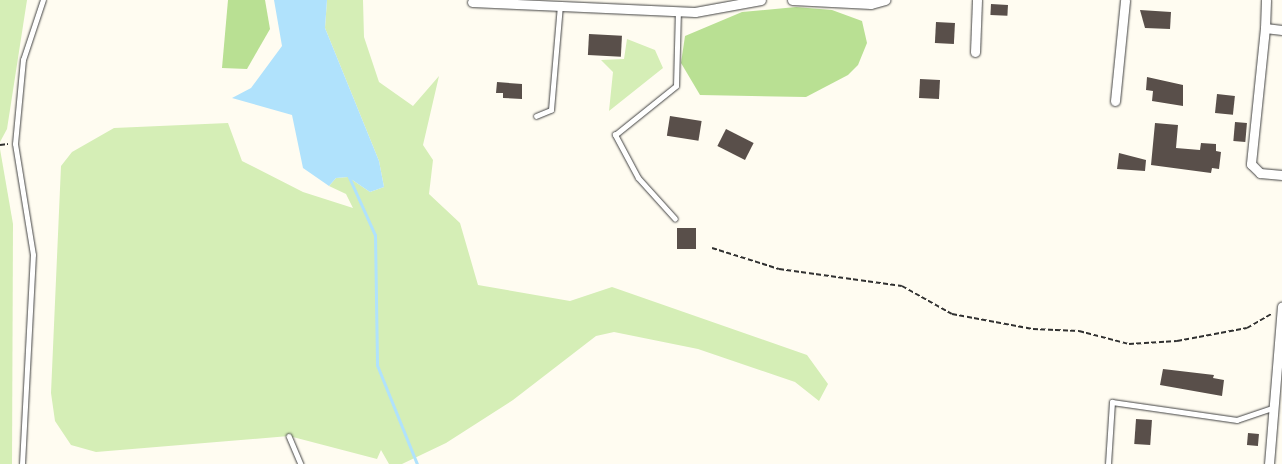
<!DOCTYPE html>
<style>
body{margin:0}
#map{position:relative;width:1282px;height:464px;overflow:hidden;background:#fffcf1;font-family:Literata,serif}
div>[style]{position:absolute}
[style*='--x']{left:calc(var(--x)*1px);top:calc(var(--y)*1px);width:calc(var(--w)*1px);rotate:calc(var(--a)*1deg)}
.green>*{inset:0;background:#d5eeb6}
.forest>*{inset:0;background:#b9e093}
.water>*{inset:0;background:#b0e2fc}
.stream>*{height:3px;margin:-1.5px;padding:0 1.5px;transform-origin:1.5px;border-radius:1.5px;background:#b0e2fc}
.building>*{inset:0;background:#594f4a;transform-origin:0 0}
.path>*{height:2px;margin-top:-1px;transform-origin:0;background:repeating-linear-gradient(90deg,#313131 0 5px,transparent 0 7.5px)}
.roads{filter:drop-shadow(0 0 1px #424242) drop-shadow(0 0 1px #424242)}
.service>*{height:4.5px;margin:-2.25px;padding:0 2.25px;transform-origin:2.25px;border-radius:2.25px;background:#fff}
.minor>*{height:9px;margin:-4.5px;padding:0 4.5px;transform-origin:4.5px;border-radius:4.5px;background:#fff}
span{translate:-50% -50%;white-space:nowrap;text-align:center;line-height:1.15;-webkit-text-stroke:5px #fff;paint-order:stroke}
</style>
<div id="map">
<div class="green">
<div style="clip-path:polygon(0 0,27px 0,7px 129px,0 142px)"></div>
<div style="clip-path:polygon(327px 0,363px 0,364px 37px,379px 82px,413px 106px,439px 76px,423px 145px,433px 160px,429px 194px,460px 223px,478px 285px,570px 301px,612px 287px,807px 355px,828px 384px,819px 401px,795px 382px,698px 349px,614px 332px,596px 336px,513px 400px,446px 443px,402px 464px,389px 464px,381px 450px,377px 459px,289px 436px,96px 452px,71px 445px,55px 421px,51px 393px,61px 166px,72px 152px,114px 128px,228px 123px,242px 161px,303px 192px,353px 208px,346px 194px,329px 186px,336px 178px,348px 177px,370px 192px,384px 187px,379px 161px,325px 28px)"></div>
<div style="clip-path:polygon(627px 39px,655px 50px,663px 68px,609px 111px,613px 72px,601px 60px,624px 59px)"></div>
<div style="clip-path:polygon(0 149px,13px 224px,12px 464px,0 464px)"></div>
</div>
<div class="forest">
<div style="clip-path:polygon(228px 0,265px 0,270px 29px,247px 69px,222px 68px)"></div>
<div style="clip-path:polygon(796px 7px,832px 10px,862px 21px,867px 43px,858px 65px,848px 75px,806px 97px,700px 95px,681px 63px,685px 36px,742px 12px)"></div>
</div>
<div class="water">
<div style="clip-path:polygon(274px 0,327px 0,325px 28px,379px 161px,384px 187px,370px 192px,348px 177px,336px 178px,329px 186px,303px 168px,292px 115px,232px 98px,251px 88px,282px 46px)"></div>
</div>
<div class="stream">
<div style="--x:348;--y:175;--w:66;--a:65.8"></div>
<div style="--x:375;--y:235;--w:130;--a:89.1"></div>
<div style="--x:377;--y:365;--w:107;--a:68"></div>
</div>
<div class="building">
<div style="left:991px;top:4px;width:17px;height:11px;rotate:3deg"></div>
<div style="clip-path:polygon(1140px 10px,1171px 12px,1170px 29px,1145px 28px)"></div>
<div style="left:936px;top:22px;width:19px;height:21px;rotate:3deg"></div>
<div style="left:589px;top:34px;width:33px;height:21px;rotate:3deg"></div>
<div style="clip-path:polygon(1147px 77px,1183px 85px,1183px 106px,1152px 101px,1153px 91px,1146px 90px)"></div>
<div style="left:920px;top:79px;width:20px;height:19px;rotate:3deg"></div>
<div style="clip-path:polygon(497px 82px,522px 84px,522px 99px,503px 98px,503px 93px,496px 93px)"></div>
<div style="left:1217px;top:94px;width:18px;height:19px;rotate:6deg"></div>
<div style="left:670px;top:116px;width:32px;height:20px;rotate:9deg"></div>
<div style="left:1235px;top:122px;width:12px;height:19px;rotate:5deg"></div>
<div style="clip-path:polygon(1155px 123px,1178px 125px,1176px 148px,1200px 150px,1201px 143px,1216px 144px,1216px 151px,1221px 152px,1219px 169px,1212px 168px,1211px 173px,1151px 165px)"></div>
<div style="left:726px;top:129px;width:31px;height:19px;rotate:27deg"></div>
<div style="clip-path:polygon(1119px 153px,1146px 160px,1145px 171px,1117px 169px)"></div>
<div style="left:677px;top:228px;width:19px;height:21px"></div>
<div style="clip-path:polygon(1163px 369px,1214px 375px,1213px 378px,1224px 380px,1222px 396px,1160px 385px)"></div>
<div style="left:1136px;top:419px;width:16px;height:25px;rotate:4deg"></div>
<div style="left:1248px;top:433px;width:11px;height:12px;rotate:5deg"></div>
</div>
<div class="path">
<div style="--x:0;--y:145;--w:8;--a:-7"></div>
<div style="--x:712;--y:248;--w:70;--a:17.4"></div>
<div style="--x:779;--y:269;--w:124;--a:7.9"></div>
<div style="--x:902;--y:286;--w:57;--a:29.2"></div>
<div style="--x:952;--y:314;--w:82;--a:10.5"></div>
<div style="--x:1033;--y:329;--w:46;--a:2.5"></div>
<div style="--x:1079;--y:331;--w:52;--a:14.6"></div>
<div style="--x:1129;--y:344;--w:48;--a:-3.6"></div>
<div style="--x:1177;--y:341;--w:71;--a:-10.5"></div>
<div style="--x:1247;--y:328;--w:28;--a:-30"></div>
</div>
<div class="roads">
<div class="service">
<div style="--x:536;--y:116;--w:16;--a:-22"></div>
<div style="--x:551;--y:110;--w:104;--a:-85.1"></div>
<div style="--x:675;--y:219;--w:55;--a:-132.1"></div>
<div style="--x:638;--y:178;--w:49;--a:-118.1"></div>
<div style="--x:615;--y:135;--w:78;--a:-38.8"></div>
<div style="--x:676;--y:86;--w:74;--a:-88.5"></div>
<div style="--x:289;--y:436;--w:30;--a:67"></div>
<div style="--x:22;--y:464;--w:209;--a:-87"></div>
<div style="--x:33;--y:255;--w:112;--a:-99.2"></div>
<div style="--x:15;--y:144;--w:84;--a:-84.6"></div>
<div style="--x:23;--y:60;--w:63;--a:-71.6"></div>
<div style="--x:1108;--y:464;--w:62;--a:-86.3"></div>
<div style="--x:1112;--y:402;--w:126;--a:8.2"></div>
<div style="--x:1237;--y:420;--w:37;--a:-19"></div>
</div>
<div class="minor">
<div style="--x:792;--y:0;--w:79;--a:2.9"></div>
<div style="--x:871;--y:4;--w:15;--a:-16"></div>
<div style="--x:1266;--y:0;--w:28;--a:92"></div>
<div style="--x:1265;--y:28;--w:17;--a:7"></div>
<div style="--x:472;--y:2;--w:223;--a:2.6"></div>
<div style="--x:695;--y:12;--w:67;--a:-10.3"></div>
<div style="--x:1265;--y:28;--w:137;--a:95.9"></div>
<div style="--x:1251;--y:164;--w:13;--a:45"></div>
<div style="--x:1260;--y:173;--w:22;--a:5"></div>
<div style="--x:975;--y:52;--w:52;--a:-87.8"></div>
<div style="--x:1115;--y:101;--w:101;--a:-84.3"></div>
<div style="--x:1269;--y:464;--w:158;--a:-85.3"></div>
</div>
</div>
</div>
